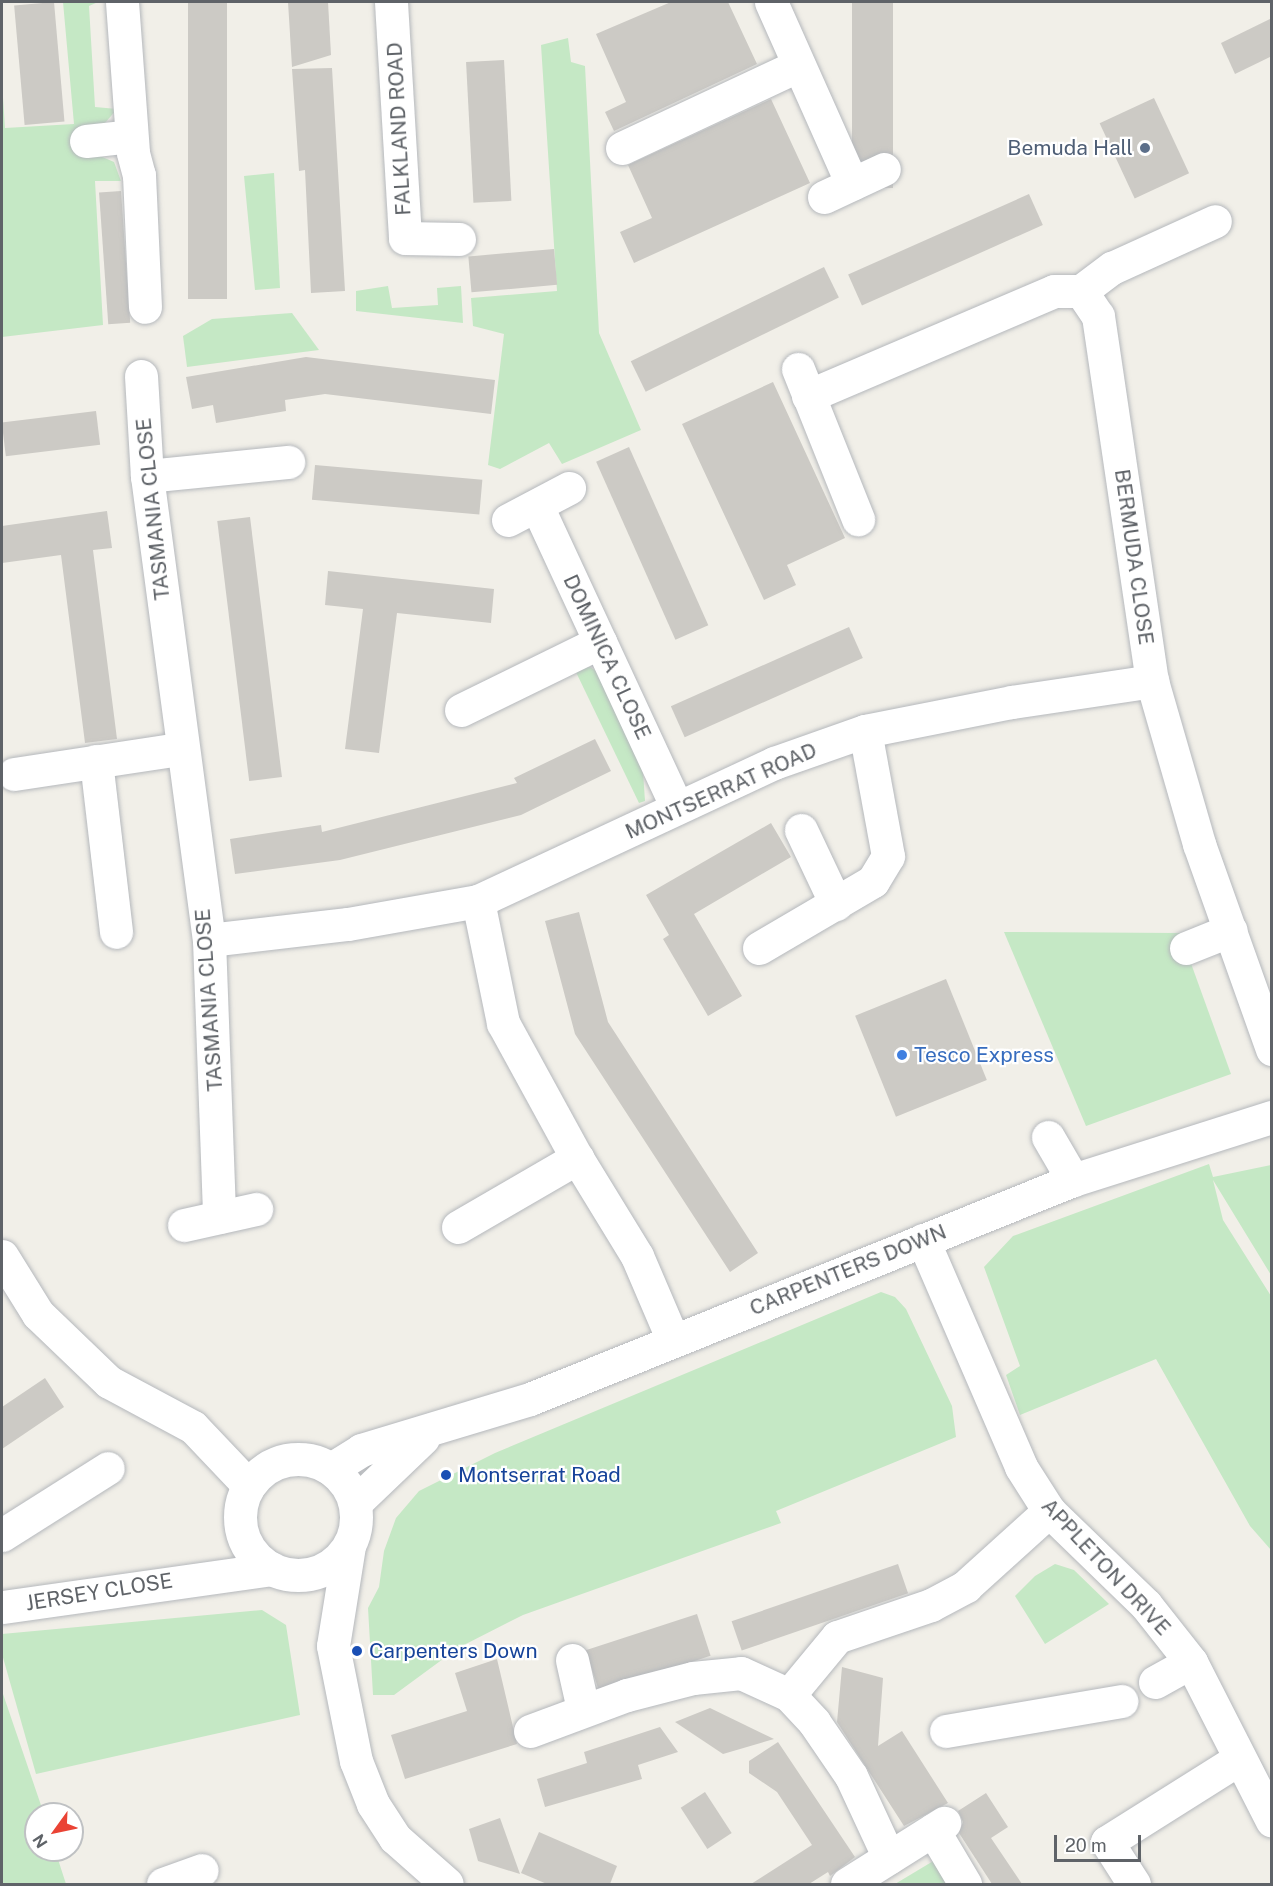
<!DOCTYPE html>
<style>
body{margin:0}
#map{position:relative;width:1273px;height:1886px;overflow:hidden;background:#f1efe8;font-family:"Public Sans",sans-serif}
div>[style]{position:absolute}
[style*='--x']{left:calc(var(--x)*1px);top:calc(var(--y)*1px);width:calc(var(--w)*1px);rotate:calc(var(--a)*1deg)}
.green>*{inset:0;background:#c5e8c5}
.building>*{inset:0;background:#cccac5;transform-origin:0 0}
.roads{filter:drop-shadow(0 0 2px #b5b8bc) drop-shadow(0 0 2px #b5b8bc)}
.minor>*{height:33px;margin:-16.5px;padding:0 16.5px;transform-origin:16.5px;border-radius:16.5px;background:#fff}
.minor>.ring{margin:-16.5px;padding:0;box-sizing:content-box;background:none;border:33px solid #fff;border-radius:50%}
.dots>*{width:16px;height:16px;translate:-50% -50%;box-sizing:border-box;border:3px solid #fff;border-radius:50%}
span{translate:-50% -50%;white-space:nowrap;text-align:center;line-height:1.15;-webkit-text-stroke:4.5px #fff;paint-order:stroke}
.street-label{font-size:21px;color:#5f6368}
.service-label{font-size:21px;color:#4e5e75}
.right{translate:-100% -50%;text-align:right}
.shop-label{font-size:21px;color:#366cbe}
.left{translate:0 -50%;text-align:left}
.transit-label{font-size:21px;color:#164399}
.frame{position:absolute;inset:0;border:3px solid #5f6368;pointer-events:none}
.north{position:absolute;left:24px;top:1802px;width:60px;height:60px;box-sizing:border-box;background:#fff;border:2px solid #bfc1c3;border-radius:50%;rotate:237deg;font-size:16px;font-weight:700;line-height:24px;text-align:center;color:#5f6368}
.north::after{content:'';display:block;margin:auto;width:21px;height:27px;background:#ea4335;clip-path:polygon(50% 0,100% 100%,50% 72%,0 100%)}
.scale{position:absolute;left:1054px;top:1835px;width:87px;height:27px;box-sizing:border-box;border:3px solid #5f6368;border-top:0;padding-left:8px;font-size:18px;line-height:21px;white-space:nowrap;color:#5f6368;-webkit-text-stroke:4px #fff;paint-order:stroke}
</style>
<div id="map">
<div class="green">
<div style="clip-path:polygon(63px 2px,98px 2px,89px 6px,95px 107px,117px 109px,105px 123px,100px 156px,114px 162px,121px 181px,95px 181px,103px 325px,2px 337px,2px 82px,5px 128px,74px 124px)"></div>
<div style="clip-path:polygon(568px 38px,571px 62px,585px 66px,599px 333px,641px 430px,562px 464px,549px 443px,500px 469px,488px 465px,504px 334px,473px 326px,471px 298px,557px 291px,541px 45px)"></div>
<div style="clip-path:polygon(274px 173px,280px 288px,255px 290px,244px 176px)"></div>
<div style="clip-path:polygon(388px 286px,392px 308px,438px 305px,437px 288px,461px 286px,463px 323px,356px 311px,356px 291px)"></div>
<div style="clip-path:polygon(292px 313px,319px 350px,187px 367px,183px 336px,212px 319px)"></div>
<div style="clip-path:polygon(590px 667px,599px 673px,643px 772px,645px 801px,639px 803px,574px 668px)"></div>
<div style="clip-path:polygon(1004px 932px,1180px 933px,1231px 1074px,1086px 1126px)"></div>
<div style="clip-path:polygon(1209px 1164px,1213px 1177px,1271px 1165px,1271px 1275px,1213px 1180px,1223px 1220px,1271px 1296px,1271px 1550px,1250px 1526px,1156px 1359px,1020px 1415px,1006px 1375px,1020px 1366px,984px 1267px,1013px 1236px)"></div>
<div style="clip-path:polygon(881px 1292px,895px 1297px,906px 1309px,952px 1406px,956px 1437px,776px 1511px,781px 1523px,523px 1615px,458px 1648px,394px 1695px,373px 1695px,368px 1608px,379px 1587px,384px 1551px,396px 1518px,419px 1491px,495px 1453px)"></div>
<div style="clip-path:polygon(1055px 1564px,1074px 1570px,1109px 1604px,1045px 1644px,1015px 1596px,1035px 1576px)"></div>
<div style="clip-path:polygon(262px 1610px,286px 1625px,300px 1715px,36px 1774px,2px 1654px,2px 1634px)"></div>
<div style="clip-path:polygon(2px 1691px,44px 1814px,36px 1814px,36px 1850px,55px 1850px,66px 1884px,2px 1884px)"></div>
<div style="clip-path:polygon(940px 1857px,957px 1884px,895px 1884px)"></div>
</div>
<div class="building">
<div style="left:54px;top:2px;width:120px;height:40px;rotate:85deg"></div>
<div style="left:188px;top:2px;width:39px;height:297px"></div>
<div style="clip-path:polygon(288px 2px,328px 2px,331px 55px,292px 67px)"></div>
<div style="clip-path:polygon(671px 2px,728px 2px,757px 64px,614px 131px,605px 112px,626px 102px,596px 34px)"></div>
<div style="left:852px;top:2px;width:41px;height:186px"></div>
<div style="clip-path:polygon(1272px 18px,1272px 56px,1235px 74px,1221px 43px)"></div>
<div style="left:504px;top:60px;width:141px;height:38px;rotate:87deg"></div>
<div style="clip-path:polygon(332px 68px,345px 291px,311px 293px,305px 170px,299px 171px,292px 69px)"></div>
<div style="left:1154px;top:98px;width:83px;height:60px;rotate:65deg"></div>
<div style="clip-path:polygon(771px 99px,810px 183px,634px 263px,620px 232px,652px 218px,628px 165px)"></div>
<div style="left:121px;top:191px;width:132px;height:22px;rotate:86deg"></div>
<div style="left:1029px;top:194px;width:34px;height:198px;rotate:66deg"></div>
<div style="left:554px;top:249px;width:36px;height:86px;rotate:85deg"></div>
<div style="left:824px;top:267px;width:34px;height:215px;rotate:64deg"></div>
<div style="clip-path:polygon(306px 357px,495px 380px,491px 414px,325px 394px,285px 400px,286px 411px,216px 423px,213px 405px,192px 409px,186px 377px)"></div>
<div style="clip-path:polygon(773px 382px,845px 538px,787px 565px,796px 585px,764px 600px,682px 424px)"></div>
<div style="left:96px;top:411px;width:34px;height:95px;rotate:83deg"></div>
<div style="left:629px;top:447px;width:195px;height:36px;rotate:66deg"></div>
<div style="left:315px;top:465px;width:168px;height:35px;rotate:5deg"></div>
<div style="clip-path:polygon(107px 511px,112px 548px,93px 550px,117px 739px,85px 743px,61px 555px,2px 563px,2px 526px)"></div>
<div style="left:250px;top:517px;width:262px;height:33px;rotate:83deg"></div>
<div style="clip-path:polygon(328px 571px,494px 589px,491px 623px,397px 613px,379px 753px,345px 749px,363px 609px,325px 605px)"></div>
<div style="left:849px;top:627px;width:34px;height:195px;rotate:66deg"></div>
<div style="clip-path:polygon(595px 739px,611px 771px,521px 815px,340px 860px,235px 874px,230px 839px,321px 825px,322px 832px,517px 783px,514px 778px)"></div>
<div style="clip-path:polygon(771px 823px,791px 857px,694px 914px,742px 996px,708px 1016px,663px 939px,669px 935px,646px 895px)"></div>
<div style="clip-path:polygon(579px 912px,608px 1022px,758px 1253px,730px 1272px,575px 1034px,545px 921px)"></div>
<div style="left:946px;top:979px;width:109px;height:98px;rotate:68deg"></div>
<div style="clip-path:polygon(45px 1378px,64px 1407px,2px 1449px,2px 1407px)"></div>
<div style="left:898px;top:1564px;width:31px;height:176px;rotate:71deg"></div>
<div style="left:697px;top:1614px;width:44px;height:117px;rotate:72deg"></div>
<div style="clip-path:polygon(497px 1659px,517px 1744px,405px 1779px,391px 1735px,467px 1711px,455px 1673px)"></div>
<div style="clip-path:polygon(842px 1667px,883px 1678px,878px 1746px,902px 1731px,948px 1803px,904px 1826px,837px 1722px)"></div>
<div style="clip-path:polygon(710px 1708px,774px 1739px,723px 1754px,675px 1722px)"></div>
<div style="clip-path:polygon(660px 1727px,678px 1752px,638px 1765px,642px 1779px,545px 1807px,537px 1779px,587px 1763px,584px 1752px)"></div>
<div style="clip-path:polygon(778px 1742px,855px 1857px,830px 1876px,828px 1872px,809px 1884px,751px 1884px,812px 1845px,777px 1792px,749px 1773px,749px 1761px)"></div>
<div style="left:705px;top:1792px;width:49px;height:29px;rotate:57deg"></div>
<div style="clip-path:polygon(986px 1793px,1008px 1827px,991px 1838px,1022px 1884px,992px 1884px,959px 1833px,963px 1822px,958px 1811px)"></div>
<div style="clip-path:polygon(500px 1818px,520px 1874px,478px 1861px,469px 1829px)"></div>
<div style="clip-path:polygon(539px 1832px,617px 1866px,610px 1884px,547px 1884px,521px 1873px)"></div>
</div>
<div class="roads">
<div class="minor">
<div style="--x:122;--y:2;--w:151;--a:85.8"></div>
<div style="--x:133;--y:153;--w:23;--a:75"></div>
<div style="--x:139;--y:175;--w:132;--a:87.4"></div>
<div style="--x:391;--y:2;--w:236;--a:86.6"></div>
<div style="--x:405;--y:238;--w:54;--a:1.1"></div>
<div style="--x:771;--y:2;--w:199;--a:66"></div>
<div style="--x:86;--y:141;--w:45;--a:-6.3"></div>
<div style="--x:622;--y:148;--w:195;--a:-25.1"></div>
<div style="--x:824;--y:197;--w:66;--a:-25"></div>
<div style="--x:1081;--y:291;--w:39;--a:-37"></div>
<div style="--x:1112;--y:268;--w:113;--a:-24.5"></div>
<div style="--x:798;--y:369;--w:162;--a:68.2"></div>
<div style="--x:141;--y:376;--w:100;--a:86.6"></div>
<div style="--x:147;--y:476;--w:468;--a:82.4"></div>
<div style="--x:209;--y:940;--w:277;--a:87.9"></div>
<div style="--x:808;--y:396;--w:267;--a:-23.1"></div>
<div style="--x:1054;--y:291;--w:27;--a:0"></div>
<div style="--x:1081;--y:291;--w:30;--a:56"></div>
<div style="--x:1098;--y:316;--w:369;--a:81.6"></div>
<div style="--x:1152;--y:681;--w:170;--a:73.9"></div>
<div style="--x:1199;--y:844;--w:218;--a:70.4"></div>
<div style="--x:147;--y:476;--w:142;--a:-5.7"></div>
<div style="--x:537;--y:506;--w:332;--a:65.1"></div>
<div style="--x:508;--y:520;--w:69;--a:-27.7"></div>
<div style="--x:461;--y:710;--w:155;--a:-26.1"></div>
<div style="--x:96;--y:761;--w:172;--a:83.3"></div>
<div style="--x:14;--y:774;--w:168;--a:-8.6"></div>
<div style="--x:801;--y:830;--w:82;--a:64.7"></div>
<div style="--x:478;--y:901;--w:125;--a:78.4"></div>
<div style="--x:503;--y:1023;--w:154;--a:61.3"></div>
<div style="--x:577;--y:1158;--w:115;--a:58.5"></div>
<div style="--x:637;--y:1256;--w:91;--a:66.8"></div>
<div style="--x:209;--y:940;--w:140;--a:-6.6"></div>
<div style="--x:348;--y:924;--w:132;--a:-10"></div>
<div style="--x:478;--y:901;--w:327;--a:-25"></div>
<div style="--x:774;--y:763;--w:96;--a:-19.4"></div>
<div style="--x:865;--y:731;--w:150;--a:-11.2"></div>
<div style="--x:1012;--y:702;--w:142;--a:-8.5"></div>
<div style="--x:759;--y:948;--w:132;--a:-30.4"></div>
<div style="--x:873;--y:881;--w:29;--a:-59"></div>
<div style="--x:888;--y:856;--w:127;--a:-100.4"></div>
<div style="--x:1186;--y:948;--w:48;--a:-21.8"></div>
<div style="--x:1048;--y:1137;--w:50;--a:59.8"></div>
<div style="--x:184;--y:1225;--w:74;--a:-12.5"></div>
<div style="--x:458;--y:1227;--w:138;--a:-30.1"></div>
<div style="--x:923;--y:1240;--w:247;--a:66.6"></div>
<div style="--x:1021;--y:1467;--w:52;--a:57.5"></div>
<div style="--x:1049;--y:1511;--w:135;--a:44.1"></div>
<div style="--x:1146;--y:1605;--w:73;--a:51.7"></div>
<div style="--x:1191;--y:1662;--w:178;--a:63"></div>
<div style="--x:2;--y:1256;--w:68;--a:58.2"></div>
<div style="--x:38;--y:1314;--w:98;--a:43.8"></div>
<div style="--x:109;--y:1382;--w:95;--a:28.2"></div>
<div style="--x:193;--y:1427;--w:81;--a:46.5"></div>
<div class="ring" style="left:240px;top:1459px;width:83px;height:83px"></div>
<div style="--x:331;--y:1469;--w:36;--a:-32"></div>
<div style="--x:361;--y:1450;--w:177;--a:-16.8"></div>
<div style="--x:530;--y:1399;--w:585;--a:-21.96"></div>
<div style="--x:1073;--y:1180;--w:209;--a:-17.6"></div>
<div style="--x:355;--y:1503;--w:94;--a:-43.7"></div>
<div style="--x:2;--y:1535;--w:125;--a:-32.3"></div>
<div style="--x:349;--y:1546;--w:101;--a:99.1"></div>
<div style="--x:333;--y:1646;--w:117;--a:78.7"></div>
<div style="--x:356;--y:1761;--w:46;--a:68.4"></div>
<div style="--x:373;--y:1804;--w:40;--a:57.1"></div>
<div style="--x:395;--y:1838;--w:69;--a:41.5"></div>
<div style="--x:2;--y:1607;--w:273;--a:-8"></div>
<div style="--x:572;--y:1660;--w:50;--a:77.3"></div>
<div style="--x:1155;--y:1682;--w:41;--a:-29.1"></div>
<div style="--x:789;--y:1695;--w:75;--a:-50.4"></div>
<div style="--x:837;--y:1637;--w:99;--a:-18.8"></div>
<div style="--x:931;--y:1605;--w:40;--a:-28"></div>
<div style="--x:966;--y:1586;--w:112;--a:-42.1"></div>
<div style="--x:530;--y:1731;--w:103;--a:-20.4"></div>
<div style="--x:627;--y:1695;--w:68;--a:-14.4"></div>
<div style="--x:693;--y:1678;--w:48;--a:-5.9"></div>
<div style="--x:741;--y:1673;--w:53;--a:24.6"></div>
<div style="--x:789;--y:1695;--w:37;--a:47"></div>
<div style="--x:814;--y:1722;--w:65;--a:55.6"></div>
<div style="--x:851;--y:1776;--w:90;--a:65.1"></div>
<div style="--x:946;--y:1731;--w:178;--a:-9.7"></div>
<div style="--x:933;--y:1830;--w:63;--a:59.3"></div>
<div style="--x:163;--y:1884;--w:41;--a:-19.7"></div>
<div style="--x:847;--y:1884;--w:115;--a:-32.2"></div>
<div style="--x:1134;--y:1884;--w:50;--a:-122.7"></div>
<div style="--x:1107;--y:1842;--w:156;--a:-32.2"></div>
</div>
</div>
<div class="dots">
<div style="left:1145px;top:148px;background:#5c6f8a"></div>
<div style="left:902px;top:1055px;background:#3f7fe0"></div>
<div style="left:446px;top:1475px;background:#1a4fb4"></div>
<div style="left:357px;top:1651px;background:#1a4fb4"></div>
</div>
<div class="street-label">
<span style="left:399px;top:129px;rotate:-93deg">FALKLAND ROAD</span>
<span style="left:153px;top:509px;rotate:-96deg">TASMANIA CLOSE</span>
<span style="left:1134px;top:557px;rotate:82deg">BERMUDA CLOSE</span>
<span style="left:607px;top:657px;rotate:65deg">DOMINICA CLOSE</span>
<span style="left:721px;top:791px;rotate:-24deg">MONTSERRAT ROAD</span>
<span style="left:209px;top:1000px;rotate:-94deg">TASMANIA CLOSE</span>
<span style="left:848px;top:1270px;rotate:-22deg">CARPENTERS DOWN</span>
<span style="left:1106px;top:1567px;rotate:47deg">APPLETON DRIVE</span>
<span style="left:99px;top:1592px;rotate:-9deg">JERSEY CLOSE</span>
</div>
<div class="service-label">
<span class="right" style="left:1133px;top:148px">Bemuda Hall</span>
</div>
<div class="shop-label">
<span class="left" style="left:914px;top:1055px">Tesco Express</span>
</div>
<div class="transit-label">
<span class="left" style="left:458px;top:1475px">Montserrat Road</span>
<span class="left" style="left:369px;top:1651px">Carpenters Down</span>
</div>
<div class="frame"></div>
<div class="north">N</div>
<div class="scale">20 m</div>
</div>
